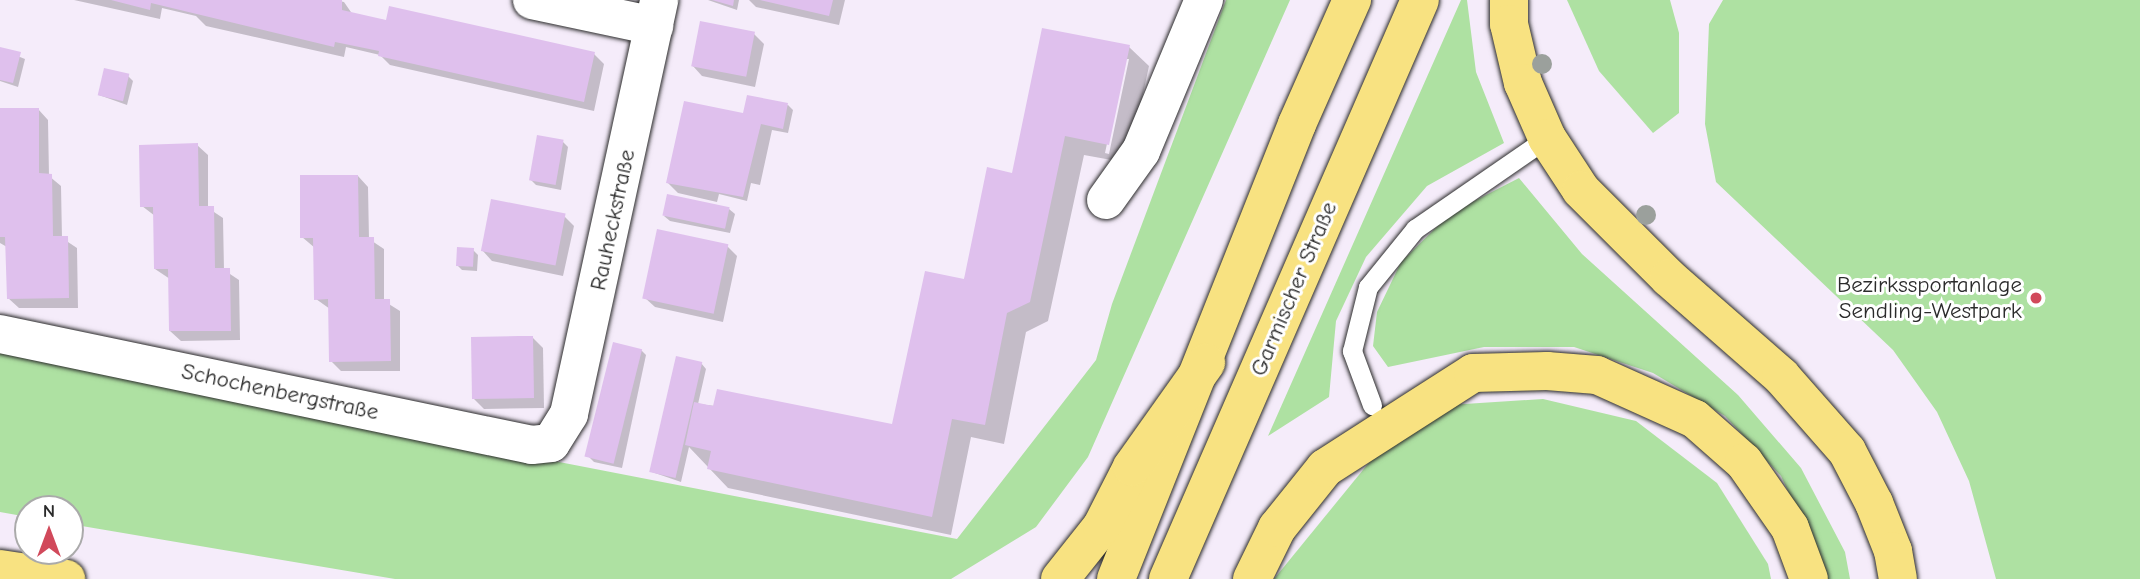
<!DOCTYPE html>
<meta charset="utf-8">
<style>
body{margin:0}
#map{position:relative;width:2140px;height:579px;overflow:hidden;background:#f5ecfa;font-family:"Comic Neue",sans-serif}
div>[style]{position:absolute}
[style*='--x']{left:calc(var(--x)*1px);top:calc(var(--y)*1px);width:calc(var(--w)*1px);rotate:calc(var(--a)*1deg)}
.green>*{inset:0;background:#aee1a2}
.shadow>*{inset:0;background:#0003}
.building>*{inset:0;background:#dfc0ed;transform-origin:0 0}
.roads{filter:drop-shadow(0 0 2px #2b2b2b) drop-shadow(0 0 2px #2b2b2b)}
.service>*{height:19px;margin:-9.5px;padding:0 9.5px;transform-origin:9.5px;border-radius:9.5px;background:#fff}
.minor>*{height:38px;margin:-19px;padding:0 19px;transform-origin:19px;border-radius:19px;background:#fff}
.trunk>*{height:38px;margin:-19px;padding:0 19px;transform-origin:19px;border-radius:19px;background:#f8e281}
.motorway>*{height:38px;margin:-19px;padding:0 19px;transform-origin:19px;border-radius:19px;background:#f8e281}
.trees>*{width:20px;height:20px;margin:-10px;border-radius:50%;background:#9ba09c}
.dots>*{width:19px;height:19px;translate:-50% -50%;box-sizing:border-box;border:4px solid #fff;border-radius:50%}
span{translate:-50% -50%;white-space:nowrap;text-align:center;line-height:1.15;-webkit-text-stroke:6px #fff;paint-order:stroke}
.street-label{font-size:23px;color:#2b2b2b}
.poi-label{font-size:23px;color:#2b2b2b}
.right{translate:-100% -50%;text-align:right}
.north{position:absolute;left:14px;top:495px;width:70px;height:70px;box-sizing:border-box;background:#fff;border:2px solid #aaa;border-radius:50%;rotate:0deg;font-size:19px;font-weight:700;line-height:28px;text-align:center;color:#2b2b2b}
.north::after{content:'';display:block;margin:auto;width:24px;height:32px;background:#d1495b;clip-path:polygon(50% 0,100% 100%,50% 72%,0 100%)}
</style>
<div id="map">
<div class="green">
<div style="clip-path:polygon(1226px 0,1290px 0,1088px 457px,1036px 527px,951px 579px,395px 579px,70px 524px,70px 509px,28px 509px,28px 517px,0 512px,0 342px,523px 455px,957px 539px,1096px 360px,1112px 304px)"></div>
<div style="clip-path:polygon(1461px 0,1467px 0,1476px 72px,1504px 143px,1427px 186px,1366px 257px,1336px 321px,1329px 397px,1268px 436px)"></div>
<div style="clip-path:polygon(1567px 0,1670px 0,1679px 33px,1679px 113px,1653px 133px,1599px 71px)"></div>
<div style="clip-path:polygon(1723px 0,2140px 0,2140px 579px,1996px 579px,1969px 481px,1937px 412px,1893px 350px,1716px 182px,1705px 124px,1709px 24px)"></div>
<div style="clip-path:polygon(1519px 178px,1582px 254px,1738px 395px,1801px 468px,1845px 552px,1850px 579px,1823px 579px,1814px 547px,1781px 476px,1725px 416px,1653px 373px,1574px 347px,1484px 347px,1388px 367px,1373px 346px,1377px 312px,1401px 262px,1451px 213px)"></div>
<div style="clip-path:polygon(1543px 399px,1636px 421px,1717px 483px,1768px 564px,1771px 579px,1274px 579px,1376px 454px,1449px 405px)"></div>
</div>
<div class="shadow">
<div style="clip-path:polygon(74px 0,334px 0,344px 2px,353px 15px,594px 54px,604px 64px,594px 111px,390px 65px,380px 55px,346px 47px,344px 57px,206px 26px,196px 16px,162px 8px,160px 19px)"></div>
<div style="clip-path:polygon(708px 0,739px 0,737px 10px)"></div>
<div style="clip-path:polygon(749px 0,845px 0,839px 25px,756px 7px)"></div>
<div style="clip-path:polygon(754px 34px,764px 44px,755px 87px,702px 76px,692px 65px)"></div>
<div style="clip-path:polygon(evenodd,1129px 47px,1149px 66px,1128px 163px,1084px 155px,1048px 321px,1026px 332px,1004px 444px,971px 437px,951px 535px,728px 488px,689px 447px,681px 482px,652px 472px,701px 363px,706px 369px,698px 404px,893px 426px,1014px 176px,1129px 47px,1125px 59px,1129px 59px,1109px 154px,1105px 153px,1125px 59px)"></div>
<div style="clip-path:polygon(0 49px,25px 59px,18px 87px,0 81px)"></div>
<div style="clip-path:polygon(128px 76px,133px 81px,127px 105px,99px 95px)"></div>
<div style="clip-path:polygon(788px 105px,793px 110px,788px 133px,772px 130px,760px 185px,751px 183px,747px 201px,719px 194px,717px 202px,678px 193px,668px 183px,749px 117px)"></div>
<div style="clip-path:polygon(0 109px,38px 109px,48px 120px,49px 176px,61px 186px,62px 238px,77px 248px,78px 308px,19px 308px,8px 298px,7px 247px,0 243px)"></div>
<div style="clip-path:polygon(563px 142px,568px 147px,561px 190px,536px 185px,531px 180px)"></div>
<div style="clip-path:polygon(197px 145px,208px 155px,208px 208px,223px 218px,224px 270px,239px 280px,240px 340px,181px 341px,170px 331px,170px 279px,155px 269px,155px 216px,142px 206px)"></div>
<div style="clip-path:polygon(358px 176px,368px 187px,369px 239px,384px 249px,384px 301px,400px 311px,400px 371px,341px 371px,331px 361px,330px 309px,316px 299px,315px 248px,302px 237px)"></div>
<div style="clip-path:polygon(729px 209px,735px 214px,730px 233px,670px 221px,664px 216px)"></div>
<div style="clip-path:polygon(564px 216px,574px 226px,563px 276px,492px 261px,482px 250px)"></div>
<div style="clip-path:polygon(727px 246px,737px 256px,723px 322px,655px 307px,644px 297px)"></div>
<div style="clip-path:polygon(473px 250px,478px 255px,477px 271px,462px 270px,457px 265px)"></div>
<div style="clip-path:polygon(533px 338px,543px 348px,544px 408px,484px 409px,474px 399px)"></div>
<div style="clip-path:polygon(641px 350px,646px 355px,622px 468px,594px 462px,589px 457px)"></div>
</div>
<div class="building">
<div style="clip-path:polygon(111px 0,342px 0,342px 10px,386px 20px,389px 6px,595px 52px,584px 102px,378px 56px,379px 51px,335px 42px,334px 47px,151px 3px,150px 10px)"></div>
<div style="clip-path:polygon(712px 0,734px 0,733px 6px)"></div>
<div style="clip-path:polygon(760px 0,833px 0,829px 16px)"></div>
<div style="left:700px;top:21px;width:56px;height:46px;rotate:11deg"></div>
<div style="clip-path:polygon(1042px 28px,1130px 45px,1109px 145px,1065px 136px,1030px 302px,1007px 313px,985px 425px,952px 419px,932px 517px,707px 469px,711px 451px,685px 445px,694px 402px,713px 406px,717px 389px,892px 424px,925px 271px,964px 279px,987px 167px,1012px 173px)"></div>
<div style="clip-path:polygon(0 47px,21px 52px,13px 83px,0 80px)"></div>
<div style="left:104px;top:68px;width:26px;height:28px;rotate:13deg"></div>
<div style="clip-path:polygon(747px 95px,788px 103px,783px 129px,761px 124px,743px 197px,666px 183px,684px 101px,743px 113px)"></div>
<div style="clip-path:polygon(0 108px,39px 108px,39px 173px,52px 174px,53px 236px,68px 236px,69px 298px,7px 299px,5px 237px,0 237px)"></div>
<div style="left:537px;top:135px;width:27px;height:46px;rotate:10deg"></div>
<div style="clip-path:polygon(198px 143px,199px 206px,214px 206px,215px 268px,230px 268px,231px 331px,169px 331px,168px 269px,154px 269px,153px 207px,140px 207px,139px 145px)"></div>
<div style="clip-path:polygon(300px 175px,358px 175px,359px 237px,374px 237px,375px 299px,390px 299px,391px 361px,329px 362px,328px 299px,314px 300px,313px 238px,300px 238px)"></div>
<div style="left:667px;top:194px;width:64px;height:22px;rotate:12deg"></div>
<div style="left:491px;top:199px;width:76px;height:53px;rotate:11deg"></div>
<div style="left:657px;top:229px;width:73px;height:71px;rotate:12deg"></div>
<div style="left:457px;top:247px;width:17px;height:19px;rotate:3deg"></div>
<div style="clip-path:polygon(518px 336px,533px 336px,534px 398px,472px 399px,471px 337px)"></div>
<div style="left:613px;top:342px;width:30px;height:118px;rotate:14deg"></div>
<div style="left:676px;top:356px;width:27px;height:119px;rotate:13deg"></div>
</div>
<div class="roads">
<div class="service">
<div style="--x:1372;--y:405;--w:58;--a:-110.3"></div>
<div style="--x:1352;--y:351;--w:66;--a:-76"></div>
<div style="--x:1368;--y:287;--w:75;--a:-51"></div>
<div style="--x:1415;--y:229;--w:160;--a:-34.6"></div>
</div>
<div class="minor">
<div style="--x:532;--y:0;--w:125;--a:12"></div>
<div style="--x:1106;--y:200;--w:60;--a:-54.5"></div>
<div style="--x:1141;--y:151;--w:164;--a:-67.4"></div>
<div style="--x:0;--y:334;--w:543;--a:11.79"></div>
<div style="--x:532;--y:445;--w:19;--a:-6"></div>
<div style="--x:551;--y:443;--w:34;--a:-58"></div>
<div style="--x:569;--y:414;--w:424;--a:-77.7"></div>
</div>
<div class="trunk">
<div style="--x:1116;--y:579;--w:490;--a:-68.3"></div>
<div style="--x:1297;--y:124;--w:136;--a:-66.1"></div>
<div style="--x:1168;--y:579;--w:631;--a:-66.48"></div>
</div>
<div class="motorway">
<div style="--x:1509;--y:0;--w:24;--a:90"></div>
<div style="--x:1509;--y:24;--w:61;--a:76.7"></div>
<div style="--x:1523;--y:83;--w:60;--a:66.4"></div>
<div style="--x:1547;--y:138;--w:62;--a:56.8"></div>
<div style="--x:1581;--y:190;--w:124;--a:45"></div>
<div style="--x:1669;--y:278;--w:149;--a:41.2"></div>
<div style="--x:1781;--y:376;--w:100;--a:48.7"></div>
<div style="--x:1847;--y:451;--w:59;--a:62.6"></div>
<div style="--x:1874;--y:503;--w:52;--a:68.4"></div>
<div style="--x:1893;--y:551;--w:28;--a:80"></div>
<div style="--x:0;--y:569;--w:67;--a:8.6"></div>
<div style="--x:1060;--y:579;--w:68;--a:-51.6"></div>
<div style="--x:1102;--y:526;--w:66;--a:-63"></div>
<div style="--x:1132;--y:467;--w:128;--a:-54.6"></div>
<div style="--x:1252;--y:579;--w:57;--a:-63.9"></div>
<div style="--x:1277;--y:528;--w:77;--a:-51.3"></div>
<div style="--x:1325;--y:468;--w:176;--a:-32.7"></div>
<div style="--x:1473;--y:373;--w:74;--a:-1.5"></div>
<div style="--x:1547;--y:371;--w:50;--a:4.6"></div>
<div style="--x:1597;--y:375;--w:107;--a:24.2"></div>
<div style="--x:1695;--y:419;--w:65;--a:41.3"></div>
<div style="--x:1744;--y:462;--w:80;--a:55.1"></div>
<div style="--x:1790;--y:528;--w:54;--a:69.6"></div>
</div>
</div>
<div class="trees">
<div style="left:1542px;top:64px"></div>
<div style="left:1646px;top:215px"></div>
</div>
<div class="dots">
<div style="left:2036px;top:298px;background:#d1495b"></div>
</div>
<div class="street-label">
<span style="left:613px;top:220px;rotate:-78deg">Rauheckstraße</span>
<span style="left:1294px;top:289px;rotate:-67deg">Garmischer Straße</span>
<span style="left:280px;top:392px;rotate:12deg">Schochenbergstraße</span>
</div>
<div class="poi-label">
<span class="right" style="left:2022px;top:298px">Bezirkssportanlage<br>Sendling-Westpark</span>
</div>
<div class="north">N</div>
</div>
